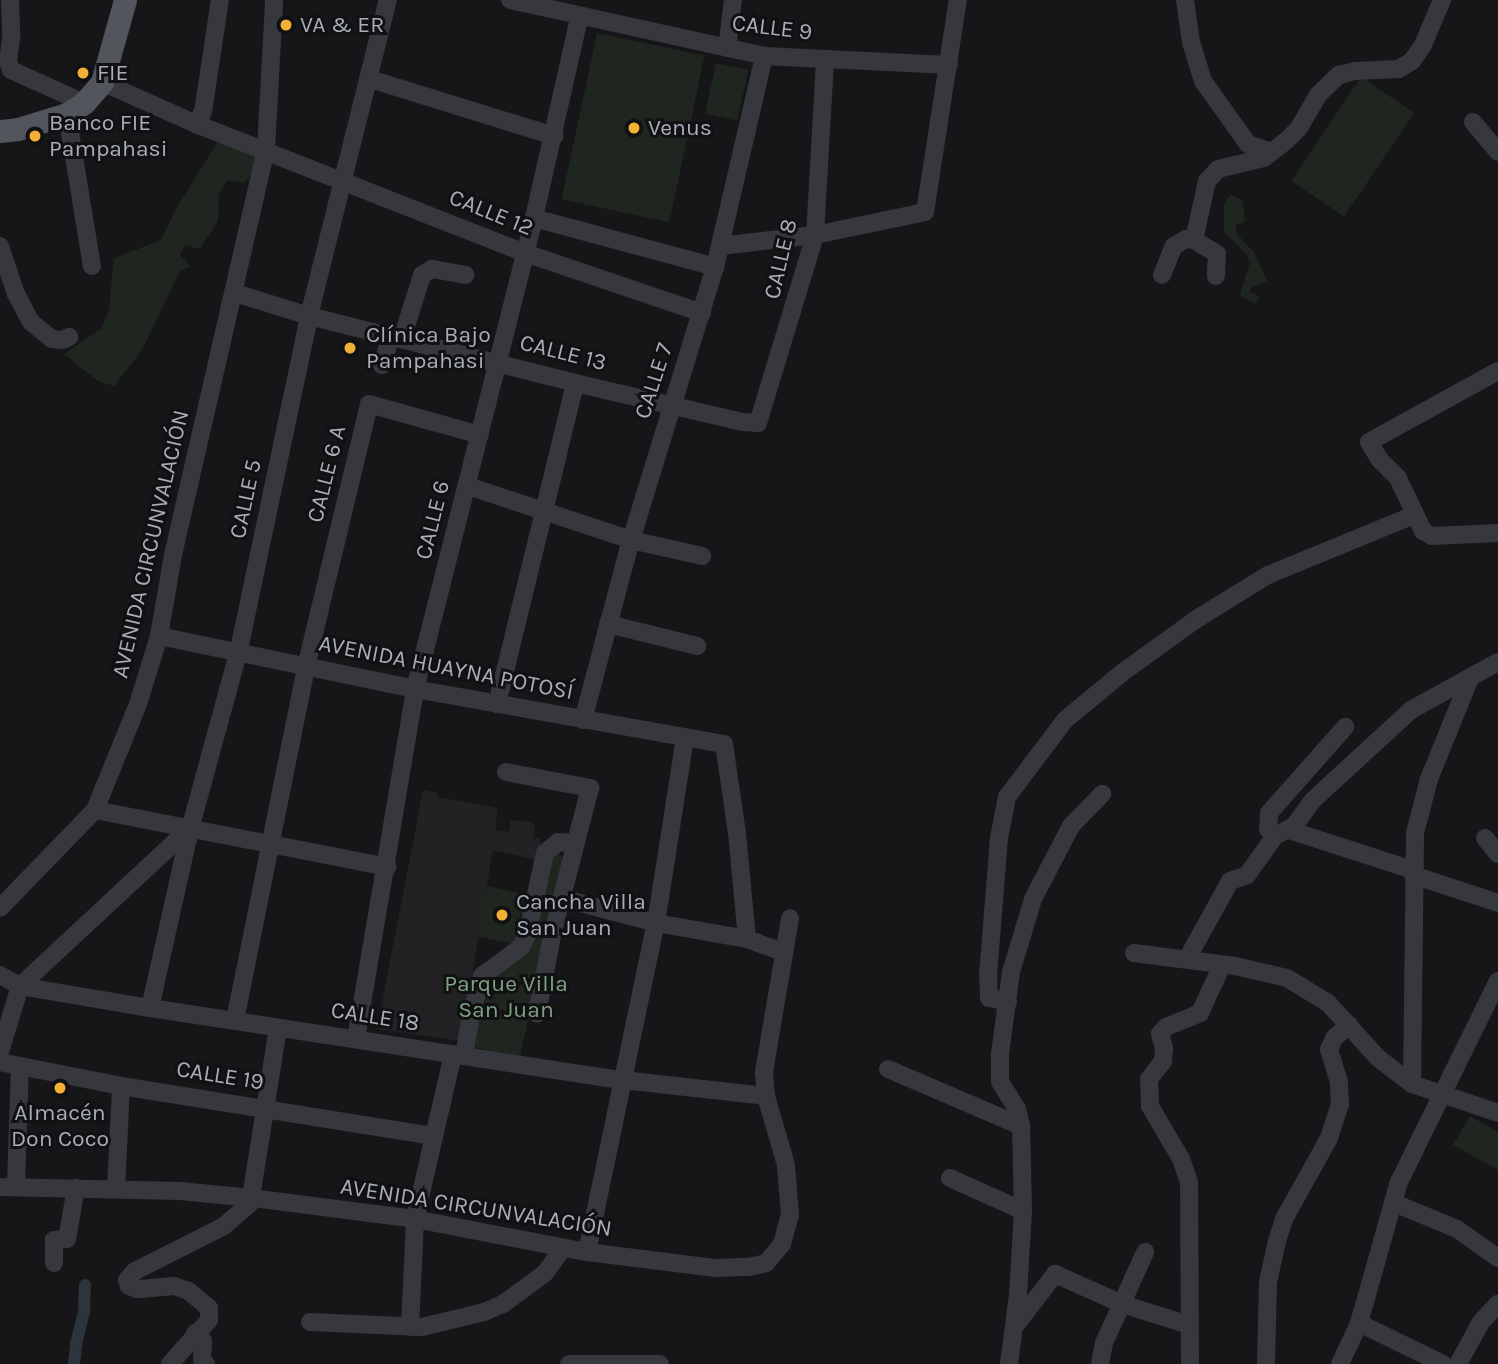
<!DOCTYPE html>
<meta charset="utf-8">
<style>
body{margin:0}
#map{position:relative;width:1498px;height:1364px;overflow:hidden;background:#161618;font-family:Karla,sans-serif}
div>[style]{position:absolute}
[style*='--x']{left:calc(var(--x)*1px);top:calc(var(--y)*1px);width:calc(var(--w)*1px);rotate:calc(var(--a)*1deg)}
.built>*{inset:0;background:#222225}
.green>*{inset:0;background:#1e261f;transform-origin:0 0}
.canal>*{height:12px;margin:-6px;padding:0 6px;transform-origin:6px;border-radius:6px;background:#2c353c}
.minor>*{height:18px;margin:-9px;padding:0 9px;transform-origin:9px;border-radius:9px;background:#37383d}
.major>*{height:23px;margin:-11.5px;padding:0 11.5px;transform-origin:11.5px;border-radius:11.5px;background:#53555c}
.dots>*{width:19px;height:19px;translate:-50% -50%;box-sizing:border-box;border:4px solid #111113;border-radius:50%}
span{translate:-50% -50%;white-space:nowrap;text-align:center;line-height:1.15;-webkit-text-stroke:6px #111113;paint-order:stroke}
.poi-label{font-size:23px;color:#a8adb8}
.left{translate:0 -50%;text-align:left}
.street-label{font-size:23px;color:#a8adb8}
.park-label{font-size:23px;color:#7fa381}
</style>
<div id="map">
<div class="built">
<div style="clip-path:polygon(423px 790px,438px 793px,438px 797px,497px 808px,496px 830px,509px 832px,511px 820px,530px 822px,535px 826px,534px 838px,541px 839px,538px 860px,493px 850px,461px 1041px,377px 1029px)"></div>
</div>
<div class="green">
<div style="left:597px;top:33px;width:110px;height:170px;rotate:12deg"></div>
<div style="left:716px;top:63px;width:33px;height:52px;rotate:12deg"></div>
<div style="left:1361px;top:77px;width:64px;height:125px;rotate:34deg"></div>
<div style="clip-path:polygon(221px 136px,259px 159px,255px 172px,243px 183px,227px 180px,219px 194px,218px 221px,200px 249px,185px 245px,180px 255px,191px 266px,180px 271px,142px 350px,114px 386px,98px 381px,64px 354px,102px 328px,109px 310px,114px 258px,161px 240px,177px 207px)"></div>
<div style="clip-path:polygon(1232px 195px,1243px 201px,1245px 222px,1236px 225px,1236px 233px,1254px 252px,1267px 281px,1251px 288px,1250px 292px,1260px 297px,1255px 304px,1240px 295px,1250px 262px,1246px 253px,1224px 232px,1224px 205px,1227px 198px)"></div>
<div style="clip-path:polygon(557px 851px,563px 858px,544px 929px,548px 931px,520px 1056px,472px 1047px,480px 984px,519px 953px,550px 856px)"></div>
<div style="left:486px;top:886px;width:40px;height:51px;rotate:12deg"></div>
<div style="clip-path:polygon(1470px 1116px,1498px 1132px,1498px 1170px,1453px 1145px)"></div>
</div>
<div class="canal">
<div style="--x:74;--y:1364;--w:20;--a:-84"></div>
<div style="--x:76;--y:1344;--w:33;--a:-76"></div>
<div style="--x:84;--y:1312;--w:27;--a:-88"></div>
</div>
<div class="minor">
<div style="--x:10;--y:0;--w:38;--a:88"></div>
<div style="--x:11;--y:38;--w:23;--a:97"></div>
<div style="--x:8;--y:61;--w:9;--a:72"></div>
<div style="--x:11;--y:70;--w:80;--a:24.3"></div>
<div style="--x:510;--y:0;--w:260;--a:12.4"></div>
<div style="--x:764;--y:56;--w:185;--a:2.8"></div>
<div style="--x:1185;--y:0;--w:42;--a:81.9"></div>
<div style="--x:1191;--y:42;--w:41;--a:72.9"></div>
<div style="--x:1203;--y:81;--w:77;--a:54.5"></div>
<div style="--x:1248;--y:144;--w:24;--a:19"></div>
<div style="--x:727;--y:48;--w:48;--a:-82.9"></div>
<div style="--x:370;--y:79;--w:193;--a:17.2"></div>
<div style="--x:102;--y:82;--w:103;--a:24.1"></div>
<div style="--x:196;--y:124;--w:353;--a:21.4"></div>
<div style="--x:525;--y:253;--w:187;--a:18.7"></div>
<div style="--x:67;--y:114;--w:154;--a:80.7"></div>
<div style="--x:1473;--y:122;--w:39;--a:50"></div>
<div style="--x:196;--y:124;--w:14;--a:-60"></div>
<div style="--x:203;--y:112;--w:113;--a:-81.4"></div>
<div style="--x:534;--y:218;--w:188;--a:15.1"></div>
<div style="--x:1194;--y:240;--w:60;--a:-77.6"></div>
<div style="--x:1207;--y:181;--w:16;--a:-47"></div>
<div style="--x:1218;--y:169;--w:47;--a:-13.4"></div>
<div style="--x:1264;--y:158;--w:29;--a:-38"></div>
<div style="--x:1287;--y:140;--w:17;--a:-45"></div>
<div style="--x:1299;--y:128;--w:39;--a:-60"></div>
<div style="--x:1319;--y:94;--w:28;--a:-44"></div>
<div style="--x:1339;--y:75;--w:16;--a:-14"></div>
<div style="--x:1355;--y:71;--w:44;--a:-2.6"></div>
<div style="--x:1399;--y:69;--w:15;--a:-32"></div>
<div style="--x:1412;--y:61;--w:19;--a:-55"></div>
<div style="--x:1423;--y:45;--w:49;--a:-67.1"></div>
<div style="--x:0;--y:246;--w:51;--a:71.6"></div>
<div style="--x:16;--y:294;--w:32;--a:62"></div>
<div style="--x:31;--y:322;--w:27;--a:39"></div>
<div style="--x:52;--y:339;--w:10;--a:6"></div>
<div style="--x:62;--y:340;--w:8;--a:-23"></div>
<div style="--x:720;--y:246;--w:96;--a:-6.6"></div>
<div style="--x:815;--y:235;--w:112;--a:-11.8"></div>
<div style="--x:925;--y:212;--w:215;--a:-81.2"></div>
<div style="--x:1162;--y:275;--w:31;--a:-68"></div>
<div style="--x:1174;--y:246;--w:14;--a:-30"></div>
<div style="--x:1186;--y:239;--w:8;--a:7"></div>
<div style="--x:1194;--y:240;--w:27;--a:31"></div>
<div style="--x:1217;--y:254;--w:22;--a:93"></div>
<div style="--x:235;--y:293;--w:77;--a:17.3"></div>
<div style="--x:309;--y:316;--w:274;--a:14.1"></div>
<div style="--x:575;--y:383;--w:172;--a:13.1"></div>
<div style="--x:743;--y:422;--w:15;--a:4"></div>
<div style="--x:758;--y:423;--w:196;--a:-73.1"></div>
<div style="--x:815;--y:235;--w:176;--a:-86.7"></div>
<div style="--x:402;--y:339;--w:67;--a:-72.6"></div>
<div style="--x:422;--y:275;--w:12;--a:-31"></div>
<div style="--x:432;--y:269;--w:34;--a:10"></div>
<div style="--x:382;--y:365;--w:30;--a:-73"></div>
<div style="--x:1498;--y:371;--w:147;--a:151.2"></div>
<div style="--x:1369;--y:442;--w:21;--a:59"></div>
<div style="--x:1380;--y:460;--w:25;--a:45"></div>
<div style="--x:1398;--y:478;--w:59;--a:64.7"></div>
<div style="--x:1423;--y:531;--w:10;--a:29"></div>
<div style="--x:1432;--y:536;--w:66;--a:-2.6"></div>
<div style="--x:468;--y:486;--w:172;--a:18.3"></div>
<div style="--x:631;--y:540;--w:73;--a:12.7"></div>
<div style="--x:608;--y:624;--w:92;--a:13.9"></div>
<div style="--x:159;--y:636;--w:261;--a:11.7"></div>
<div style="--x:415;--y:689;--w:314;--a:10.1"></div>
<div style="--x:724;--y:744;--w:90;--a:81.7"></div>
<div style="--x:737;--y:833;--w:106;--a:84.6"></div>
<div style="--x:497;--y:704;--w:330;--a:-76.3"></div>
<div style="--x:583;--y:720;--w:186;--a:-75.1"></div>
<div style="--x:631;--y:540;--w:286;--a:-72.9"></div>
<div style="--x:715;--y:267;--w:217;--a:-76.9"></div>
<div style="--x:506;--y:772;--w:86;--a:10.8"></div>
<div style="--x:590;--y:788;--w:148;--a:104.5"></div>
<div style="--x:553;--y:931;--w:84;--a:101"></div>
<div style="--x:95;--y:810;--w:298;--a:11"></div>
<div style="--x:1289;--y:830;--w:130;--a:17.9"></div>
<div style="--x:1275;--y:836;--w:10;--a:-135"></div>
<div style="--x:1268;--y:829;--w:16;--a:-86"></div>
<div style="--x:1269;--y:813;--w:115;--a:-48.5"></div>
<div style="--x:1485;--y:838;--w:21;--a:51"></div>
<div style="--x:1413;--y:875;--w:89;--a:18.2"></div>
<div style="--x:561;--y:898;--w:98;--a:14.7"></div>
<div style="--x:656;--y:923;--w:92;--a:10"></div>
<div style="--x:747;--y:939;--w:38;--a:20"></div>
<div style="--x:0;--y:908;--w:136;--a:-45.9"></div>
<div style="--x:95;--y:810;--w:114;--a:-67.9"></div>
<div style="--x:138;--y:704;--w:71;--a:-72.8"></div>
<div style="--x:159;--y:636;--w:82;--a:-80.2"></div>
<div style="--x:173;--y:555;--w:416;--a:-77.1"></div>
<div style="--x:266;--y:150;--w:150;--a:-86.9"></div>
<div style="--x:1134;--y:953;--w:102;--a:7.3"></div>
<div style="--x:1235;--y:966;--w:53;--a:13"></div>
<div style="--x:1287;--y:978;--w:48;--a:31.4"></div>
<div style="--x:1328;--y:1003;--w:74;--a:47.7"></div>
<div style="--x:1378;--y:1058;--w:43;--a:37.4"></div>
<div style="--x:1412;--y:1084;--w:91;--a:18.6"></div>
<div style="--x:1187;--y:959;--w:89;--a:-61.1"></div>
<div style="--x:1230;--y:881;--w:18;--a:-19"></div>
<div style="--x:1247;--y:875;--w:48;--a:-54.3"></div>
<div style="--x:1275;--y:836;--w:21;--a:-28"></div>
<div style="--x:1294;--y:826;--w:31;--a:-54"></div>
<div style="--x:1312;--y:801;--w:134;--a:-42.6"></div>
<div style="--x:1411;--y:710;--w:99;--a:-28.9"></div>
<div style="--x:0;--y:975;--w:23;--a:29"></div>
<div style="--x:20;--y:986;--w:132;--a:9.6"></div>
<div style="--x:150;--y:1008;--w:478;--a:8.7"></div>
<div style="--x:623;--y:1080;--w:144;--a:6.4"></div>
<div style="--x:1008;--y:1002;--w:19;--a:-168"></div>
<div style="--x:989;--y:998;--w:23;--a:-92"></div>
<div style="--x:988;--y:975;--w:137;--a:-85.4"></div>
<div style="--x:999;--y:838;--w:42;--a:-79"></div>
<div style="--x:1007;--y:797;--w:96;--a:-53"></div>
<div style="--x:1065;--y:720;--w:75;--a:-39.6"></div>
<div style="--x:1123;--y:672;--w:89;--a:-35.8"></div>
<div style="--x:1195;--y:620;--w:86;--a:-31.7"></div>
<div style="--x:1268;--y:575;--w:158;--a:-22.3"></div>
<div style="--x:150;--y:1008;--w:183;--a:-77.4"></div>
<div style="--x:190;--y:829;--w:181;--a:-74.7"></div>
<div style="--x:238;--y:654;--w:345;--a:-78.1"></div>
<div style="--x:309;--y:316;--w:326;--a:-76"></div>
<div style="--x:235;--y:1020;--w:360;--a:-78.6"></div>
<div style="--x:306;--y:667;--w:270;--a:-76.5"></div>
<div style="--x:369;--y:404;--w:115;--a:15.6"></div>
<div style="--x:356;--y:1039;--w:355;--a:-80.4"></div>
<div style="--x:415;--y:689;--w:486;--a:-75.8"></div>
<div style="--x:534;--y:218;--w:205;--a:-77.3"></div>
<div style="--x:0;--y:1052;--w:69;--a:-73.1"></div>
<div style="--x:20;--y:986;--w:212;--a:-42.9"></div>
<div style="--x:175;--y:842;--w:13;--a:-9"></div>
<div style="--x:464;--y:1056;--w:43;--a:-80.5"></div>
<div style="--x:471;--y:1014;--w:40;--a:-74"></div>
<div style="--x:482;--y:976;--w:49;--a:-36.6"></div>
<div style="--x:521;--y:947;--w:13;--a:-63"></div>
<div style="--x:527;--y:935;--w:84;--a:-77.6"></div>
<div style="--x:545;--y:853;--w:17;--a:-40"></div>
<div style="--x:558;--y:842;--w:17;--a:3"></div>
<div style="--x:0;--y:1062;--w:123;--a:11.2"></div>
<div style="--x:121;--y:1086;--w:317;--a:9.1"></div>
<div style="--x:888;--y:1069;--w:145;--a:23.2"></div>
<div style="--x:1412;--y:1084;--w:251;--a:-89.3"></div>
<div style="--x:1415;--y:833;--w:56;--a:-75.5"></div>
<div style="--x:1429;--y:779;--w:109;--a:-67.9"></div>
<div style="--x:950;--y:1178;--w:80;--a:24.3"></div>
<div style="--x:16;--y:1186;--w:119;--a:-88.1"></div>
<div style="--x:0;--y:1187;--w:180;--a:1.3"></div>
<div style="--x:180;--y:1191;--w:72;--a:5.6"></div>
<div style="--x:252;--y:1198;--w:164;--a:7.3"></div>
<div style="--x:415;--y:1219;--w:175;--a:10.9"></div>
<div style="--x:587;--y:1252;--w:130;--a:7.1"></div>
<div style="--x:716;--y:1268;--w:33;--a:-2"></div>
<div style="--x:749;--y:1267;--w:17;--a:-13"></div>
<div style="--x:766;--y:1263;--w:25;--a:-50"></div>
<div style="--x:782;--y:1244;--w:30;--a:-75"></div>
<div style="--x:790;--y:1215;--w:50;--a:-94.6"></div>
<div style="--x:786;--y:1165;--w:72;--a:-106.2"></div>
<div style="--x:766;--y:1096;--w:24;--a:-95"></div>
<div style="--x:764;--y:1072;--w:156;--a:-80.4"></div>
<div style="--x:116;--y:1189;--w:103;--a:-87.2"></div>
<div style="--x:1394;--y:1203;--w:68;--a:22.4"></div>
<div style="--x:1457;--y:1229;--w:50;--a:35.3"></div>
<div style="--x:587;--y:1252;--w:336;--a:-78.2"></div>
<div style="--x:656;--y:923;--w:187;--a:-81.1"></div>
<div style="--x:54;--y:1263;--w:23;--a:-90"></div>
<div style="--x:54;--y:1240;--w:13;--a:-4"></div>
<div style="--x:67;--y:1239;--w:52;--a:-80"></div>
<div style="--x:310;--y:1322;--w:112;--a:2.6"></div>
<div style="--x:422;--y:1327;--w:64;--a:-13.6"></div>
<div style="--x:484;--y:1312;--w:21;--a:-23"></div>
<div style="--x:503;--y:1304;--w:52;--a:-36.4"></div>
<div style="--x:545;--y:1273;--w:31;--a:-54"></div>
<div style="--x:1359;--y:1323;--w:93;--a:26"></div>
<div style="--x:1015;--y:1326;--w:66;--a:-52.4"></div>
<div style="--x:1055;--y:1274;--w:73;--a:24.1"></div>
<div style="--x:1122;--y:1304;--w:70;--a:17.4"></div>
<div style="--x:410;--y:1327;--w:108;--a:-87.3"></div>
<div style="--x:415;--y:1219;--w:169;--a:-77"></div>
<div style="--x:195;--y:1333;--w:11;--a:45"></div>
<div style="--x:203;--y:1341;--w:19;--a:93"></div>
<div style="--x:202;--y:1360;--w:6;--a:45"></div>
<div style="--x:170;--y:1364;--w:59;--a:-48.4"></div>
<div style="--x:209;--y:1320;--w:12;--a:-90"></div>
<div style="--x:209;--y:1308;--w:26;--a:-140"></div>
<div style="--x:189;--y:1291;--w:16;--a:-162"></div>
<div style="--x:174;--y:1286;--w:37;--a:175"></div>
<div style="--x:137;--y:1289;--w:9;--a:-159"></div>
<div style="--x:129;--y:1286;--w:6;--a:-108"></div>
<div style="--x:127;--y:1280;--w:12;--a:-48"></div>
<div style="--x:135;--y:1271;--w:100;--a:-26.8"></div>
<div style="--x:224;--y:1226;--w:35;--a:-41"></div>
<div style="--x:250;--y:1203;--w:177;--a:-80.9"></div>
<div style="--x:569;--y:1364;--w:91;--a:0"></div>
<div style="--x:1009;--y:1364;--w:70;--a:-82.6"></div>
<div style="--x:1018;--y:1295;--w:84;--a:-86.6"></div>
<div style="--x:1023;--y:1211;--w:85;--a:-91.3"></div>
<div style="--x:1021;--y:1126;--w:17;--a:-103"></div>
<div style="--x:1017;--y:1109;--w:32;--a:-122"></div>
<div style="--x:1000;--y:1082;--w:28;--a:-90"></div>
<div style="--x:1000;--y:1054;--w:83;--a:-82.4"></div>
<div style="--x:1011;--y:972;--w:76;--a:-73.2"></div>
<div style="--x:1033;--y:899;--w:82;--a:-62.5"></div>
<div style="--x:1071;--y:826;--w:45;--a:-45.9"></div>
<div style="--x:1100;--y:1364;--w:21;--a:-79"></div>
<div style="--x:1104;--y:1343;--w:100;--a:-65.7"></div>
<div style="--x:1190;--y:1364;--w:182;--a:-90.3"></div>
<div style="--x:1189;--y:1182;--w:24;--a:-109"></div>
<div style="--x:1181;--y:1159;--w:61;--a:-120.3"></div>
<div style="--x:1150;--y:1106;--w:27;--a:-92"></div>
<div style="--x:1149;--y:1079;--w:23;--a:-52"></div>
<div style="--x:1163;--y:1061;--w:13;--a:-86"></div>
<div style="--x:1164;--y:1048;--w:15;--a:-106"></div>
<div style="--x:1160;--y:1034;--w:9;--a:-49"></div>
<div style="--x:1166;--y:1027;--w:37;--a:-22"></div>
<div style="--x:1200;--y:1013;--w:53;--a:-65.4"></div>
<div style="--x:1266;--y:1364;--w:82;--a:-88.6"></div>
<div style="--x:1268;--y:1282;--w:42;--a:-77.6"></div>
<div style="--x:1277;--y:1241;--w:23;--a:-72"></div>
<div style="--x:1284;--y:1219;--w:93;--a:-60.9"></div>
<div style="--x:1329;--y:1138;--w:36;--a:-72"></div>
<div style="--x:1340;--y:1104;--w:22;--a:-93"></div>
<div style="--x:1339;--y:1082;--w:34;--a:-107"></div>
<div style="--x:1329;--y:1050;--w:13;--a:-67"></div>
<div style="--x:1334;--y:1038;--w:20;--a:-41"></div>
<div style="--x:1340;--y:1364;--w:45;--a:-65.1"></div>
<div style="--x:1359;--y:1323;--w:147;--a:-74.2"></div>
<div style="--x:1399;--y:1182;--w:224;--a:-63.8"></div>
<div style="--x:1458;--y:1364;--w:48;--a:-61.3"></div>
<div style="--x:1481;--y:1322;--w:25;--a:-47"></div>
</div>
<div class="major">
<div style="--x:0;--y:131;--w:18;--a:-6"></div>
<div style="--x:18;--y:129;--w:51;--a:-17"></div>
<div style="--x:67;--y:114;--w:20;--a:-33"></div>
<div style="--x:84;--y:103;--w:28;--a:-49"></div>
<div style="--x:102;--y:82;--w:85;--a:-74.3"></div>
</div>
<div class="dots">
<div style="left:286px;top:25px;background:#f2b134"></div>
<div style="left:83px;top:73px;background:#f2b134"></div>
<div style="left:634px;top:128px;background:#f2b134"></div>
<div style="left:35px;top:136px;background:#f2b134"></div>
<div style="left:350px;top:348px;background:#f2b134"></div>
<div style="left:502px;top:915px;background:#f2b134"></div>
<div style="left:60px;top:1088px;background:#f2b134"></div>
</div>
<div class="poi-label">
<span class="left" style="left:300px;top:25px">VA &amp; ER</span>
<span class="left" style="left:97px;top:73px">FIE</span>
<span class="left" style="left:49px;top:136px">Banco FIE<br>Pampahasi</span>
<span class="left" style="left:648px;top:128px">Venus</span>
<span class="left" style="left:366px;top:348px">Clínica Bajo<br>Pampahasi</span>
<span class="left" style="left:516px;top:915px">Cancha Villa<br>San Juan</span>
<span style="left:60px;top:1126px">Almacén<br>Don Coco</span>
</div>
<div class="street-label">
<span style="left:772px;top:28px;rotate:7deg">CALLE 9</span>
<span style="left:491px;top:213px;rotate:22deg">CALLE 12</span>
<span style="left:781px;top:259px;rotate:-77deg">CALLE 8</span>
<span style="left:563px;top:353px;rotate:14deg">CALLE 13</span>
<span style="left:654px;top:381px;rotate:-72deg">CALLE 7</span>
<span style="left:327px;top:474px;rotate:-76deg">CALLE 6 A</span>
<span style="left:246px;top:499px;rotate:-78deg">CALLE 5</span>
<span style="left:433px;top:520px;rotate:-76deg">CALLE 6</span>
<span style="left:151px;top:544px;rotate:-77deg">AVENIDA CIRCUNVALACIÓN</span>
<span style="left:446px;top:668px;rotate:11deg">AVENIDA HUAYNA POTOSÍ</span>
<span style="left:375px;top:1017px;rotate:9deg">CALLE 18</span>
<span style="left:220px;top:1076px;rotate:9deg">CALLE 19</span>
<span style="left:476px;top:1208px;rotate:9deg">AVENIDA CIRCUNVALACIÓN</span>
</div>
<div class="park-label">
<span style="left:506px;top:997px">Parque Villa<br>San Juan</span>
</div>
</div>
